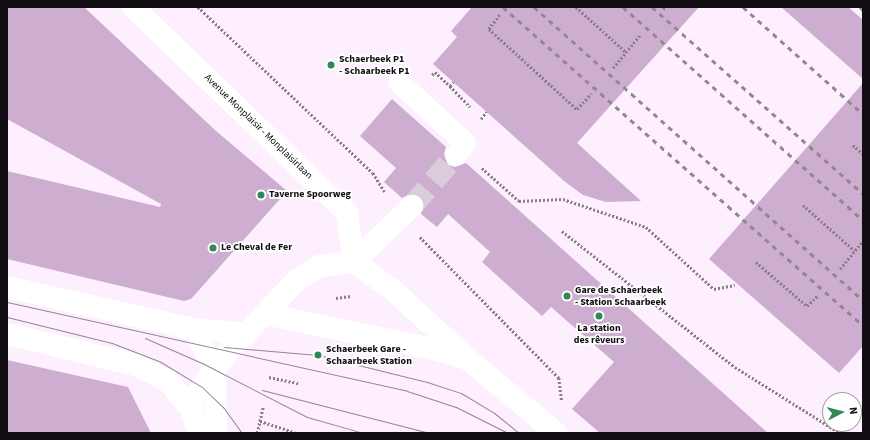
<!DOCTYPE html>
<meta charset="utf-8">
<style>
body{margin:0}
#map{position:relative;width:870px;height:440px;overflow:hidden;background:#fdeffe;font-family:"Source Sans 3",sans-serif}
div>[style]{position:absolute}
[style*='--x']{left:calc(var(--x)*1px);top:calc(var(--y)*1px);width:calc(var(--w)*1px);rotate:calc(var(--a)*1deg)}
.building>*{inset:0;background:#cdadd0}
.minor-tunnel>*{height:22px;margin-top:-11px;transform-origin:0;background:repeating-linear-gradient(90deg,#dacddb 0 22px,transparent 0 33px)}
.path>*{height:2.5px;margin-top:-1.25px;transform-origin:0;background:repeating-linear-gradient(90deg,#877e88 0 2px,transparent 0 4px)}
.minor>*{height:22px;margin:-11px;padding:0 11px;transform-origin:11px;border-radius:11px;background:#fff}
.tram>*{height:1px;margin:-0.5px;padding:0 0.5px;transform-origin:0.5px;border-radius:0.5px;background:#918892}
.rail>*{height:3px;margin-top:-1.5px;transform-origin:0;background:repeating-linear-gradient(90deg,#918892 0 5px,transparent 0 10px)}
.dots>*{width:11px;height:11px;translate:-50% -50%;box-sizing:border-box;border:2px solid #fff;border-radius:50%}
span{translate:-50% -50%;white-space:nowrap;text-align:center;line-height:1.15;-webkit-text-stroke:3.5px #fff;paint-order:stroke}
.poi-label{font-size:10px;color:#110d12;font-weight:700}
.left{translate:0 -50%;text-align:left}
.street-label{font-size:10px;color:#110d12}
.frame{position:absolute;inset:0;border:8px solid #110d12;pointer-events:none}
.north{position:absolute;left:822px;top:392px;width:40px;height:40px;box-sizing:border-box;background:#fff;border:1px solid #a09ea0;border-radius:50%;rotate:83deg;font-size:11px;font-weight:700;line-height:16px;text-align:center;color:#110d12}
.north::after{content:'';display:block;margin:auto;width:14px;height:18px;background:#348557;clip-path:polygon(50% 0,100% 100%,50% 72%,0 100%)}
</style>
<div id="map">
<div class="building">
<div style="clip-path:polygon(7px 7px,84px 7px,216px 131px,287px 191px,191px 299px,184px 301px,7px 259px,7px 171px,160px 207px,161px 204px,7px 119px)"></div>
<div style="clip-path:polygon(472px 7px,699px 7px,577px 143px,641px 201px,606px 202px,583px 195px,564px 181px,433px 64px,457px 37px,451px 31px)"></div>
<div style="clip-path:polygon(781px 7px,848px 7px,863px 20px,863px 79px)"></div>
<div style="clip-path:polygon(863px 83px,863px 346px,839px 373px,709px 259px)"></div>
<div style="clip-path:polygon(392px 99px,446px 147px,444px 154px,448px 165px,455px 167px,466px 163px,768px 433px,600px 433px,572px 409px,614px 362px,551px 307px,542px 316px,482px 262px,490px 252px,448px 214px,437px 227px,421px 214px,424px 203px,421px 197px,409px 194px,402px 198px,384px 182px,396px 168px,360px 136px)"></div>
<div style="clip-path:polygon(7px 360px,128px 387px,151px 433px,7px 433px)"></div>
</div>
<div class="minor-tunnel">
<div style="--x:412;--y:206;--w:67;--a:-49.2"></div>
</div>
<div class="path">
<div style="--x:198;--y:7;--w:241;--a:43.5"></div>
<div style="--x:373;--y:173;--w:22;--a:58"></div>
<div style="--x:576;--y:7;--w:67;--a:42"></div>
<div style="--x:663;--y:9;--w:3;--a:-45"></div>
<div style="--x:500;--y:15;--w:18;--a:128"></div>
<div style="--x:489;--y:29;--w:119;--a:42.3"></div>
<div style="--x:577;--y:109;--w:21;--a:-47"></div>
<div style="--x:613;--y:68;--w:43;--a:-50.7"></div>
<div style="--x:432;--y:75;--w:4;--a:-45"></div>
<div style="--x:435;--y:72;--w:21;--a:43"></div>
<div style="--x:450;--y:86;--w:5;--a:-53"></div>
<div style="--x:450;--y:86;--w:29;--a:46"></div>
<div style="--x:481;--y:119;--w:9;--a:-54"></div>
<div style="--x:853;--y:145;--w:13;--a:42"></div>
<div style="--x:482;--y:168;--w:50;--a:41.7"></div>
<div style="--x:519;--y:201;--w:44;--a:-2.6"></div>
<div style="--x:563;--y:199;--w:88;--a:18.6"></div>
<div style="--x:646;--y:227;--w:92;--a:42.4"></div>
<div style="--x:714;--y:289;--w:21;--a:-11"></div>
<div style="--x:803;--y:205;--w:69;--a:41.5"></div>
<div style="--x:562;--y:231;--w:220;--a:38.2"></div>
<div style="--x:735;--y:367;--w:124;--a:32.2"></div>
<div style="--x:420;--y:237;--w:198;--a:45.4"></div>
<div style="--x:559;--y:378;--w:23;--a:83"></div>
<div style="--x:756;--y:262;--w:67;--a:40.8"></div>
<div style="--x:807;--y:306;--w:16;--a:-45"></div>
<div style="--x:840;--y:269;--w:36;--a:-51"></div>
<div style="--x:336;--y:298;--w:15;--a:-8"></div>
<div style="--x:269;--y:377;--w:30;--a:12"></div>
<div style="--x:260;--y:421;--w:40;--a:18"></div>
<div style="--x:257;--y:433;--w:28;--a:-77"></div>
</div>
<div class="minor">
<div style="--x:133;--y:7;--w:297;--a:43.9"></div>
<div style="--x:347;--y:213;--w:49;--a:81.9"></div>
<div style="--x:400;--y:83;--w:88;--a:42.7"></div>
<div style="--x:465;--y:143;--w:15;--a:127"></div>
<div style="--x:354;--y:262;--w:48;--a:35.7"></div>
<div style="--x:393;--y:290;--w:103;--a:42.6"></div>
<div style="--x:469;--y:360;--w:114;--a:40"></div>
<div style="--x:7;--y:287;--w:192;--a:12.7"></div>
<div style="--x:194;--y:329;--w:53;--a:5.4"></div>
<div style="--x:265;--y:314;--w:181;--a:11.8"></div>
<div style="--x:442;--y:351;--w:22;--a:18"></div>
<div style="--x:194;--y:329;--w:46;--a:62.9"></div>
<div style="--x:215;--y:370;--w:63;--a:89.1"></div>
<div style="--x:7;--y:334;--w:133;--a:13.5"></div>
<div style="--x:136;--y:365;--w:36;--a:27"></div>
<div style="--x:168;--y:381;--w:38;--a:51"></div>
<div style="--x:192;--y:411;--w:23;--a:72"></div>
<div style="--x:192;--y:411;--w:14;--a:-82"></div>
<div style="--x:194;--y:397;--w:56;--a:-52.9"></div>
<div style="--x:228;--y:352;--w:98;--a:-46.2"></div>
<div style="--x:296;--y:281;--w:27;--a:-33"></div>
<div style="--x:319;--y:266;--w:35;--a:-7"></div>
<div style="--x:354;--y:262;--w:81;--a:-44"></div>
</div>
<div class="tram">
<div style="--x:7;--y:302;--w:410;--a:12.5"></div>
<div style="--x:407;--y:391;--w:52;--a:18.1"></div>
<div style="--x:456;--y:407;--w:58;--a:26.6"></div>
<div style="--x:7;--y:317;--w:108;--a:13.9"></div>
<div style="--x:112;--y:343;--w:50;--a:21"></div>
<div style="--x:159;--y:361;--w:50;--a:31.2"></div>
<div style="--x:202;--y:387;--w:29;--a:44"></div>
<div style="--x:223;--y:407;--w:32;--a:54"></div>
<div style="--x:145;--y:338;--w:62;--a:23.7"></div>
<div style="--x:202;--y:363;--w:118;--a:27.2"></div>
<div style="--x:307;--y:417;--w:58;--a:15.9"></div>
<div style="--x:224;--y:347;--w:94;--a:4.9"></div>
<div style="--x:318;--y:355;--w:112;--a:13.9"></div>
<div style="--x:427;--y:382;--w:36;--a:18"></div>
<div style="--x:461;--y:393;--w:37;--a:31"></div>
<div style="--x:493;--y:412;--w:33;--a:39"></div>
<div style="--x:262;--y:390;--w:172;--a:14.4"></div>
</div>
<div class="rail">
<div style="--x:503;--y:7;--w:481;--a:41.5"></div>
<div style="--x:534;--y:7;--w:441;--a:41.7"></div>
<div style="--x:623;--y:7;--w:321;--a:41.6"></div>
<div style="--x:652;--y:7;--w:282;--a:41.5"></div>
<div style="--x:743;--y:7;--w:161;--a:41.7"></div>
<div style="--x:860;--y:7;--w:4;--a:45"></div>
</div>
<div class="dots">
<div style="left:331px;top:65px;background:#348557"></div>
<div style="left:261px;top:195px;background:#348557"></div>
<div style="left:213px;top:248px;background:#348557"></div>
<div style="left:567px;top:296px;background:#348557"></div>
<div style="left:599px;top:316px;background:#348557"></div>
<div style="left:318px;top:355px;background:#348557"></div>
</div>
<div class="poi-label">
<span class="left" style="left:339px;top:65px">Schaerbeek P1<br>- Schaarbeek P1</span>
<span class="left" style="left:269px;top:195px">Taverne Spoorweg</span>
<span class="left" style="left:221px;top:248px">Le Cheval de Fer</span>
<span class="left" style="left:575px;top:296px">Gare de Schaerbeek<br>- Station Schaarbeek</span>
<span style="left:599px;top:334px">La station<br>des rêveurs</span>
<span class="left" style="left:326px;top:355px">Schaerbeek Gare -<br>Schaarbeek Station</span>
</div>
<div class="street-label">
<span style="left:258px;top:127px;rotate:44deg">Avenue Monplaisir - Monplaisirlaan</span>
</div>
<div class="frame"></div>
<div class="north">N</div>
</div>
